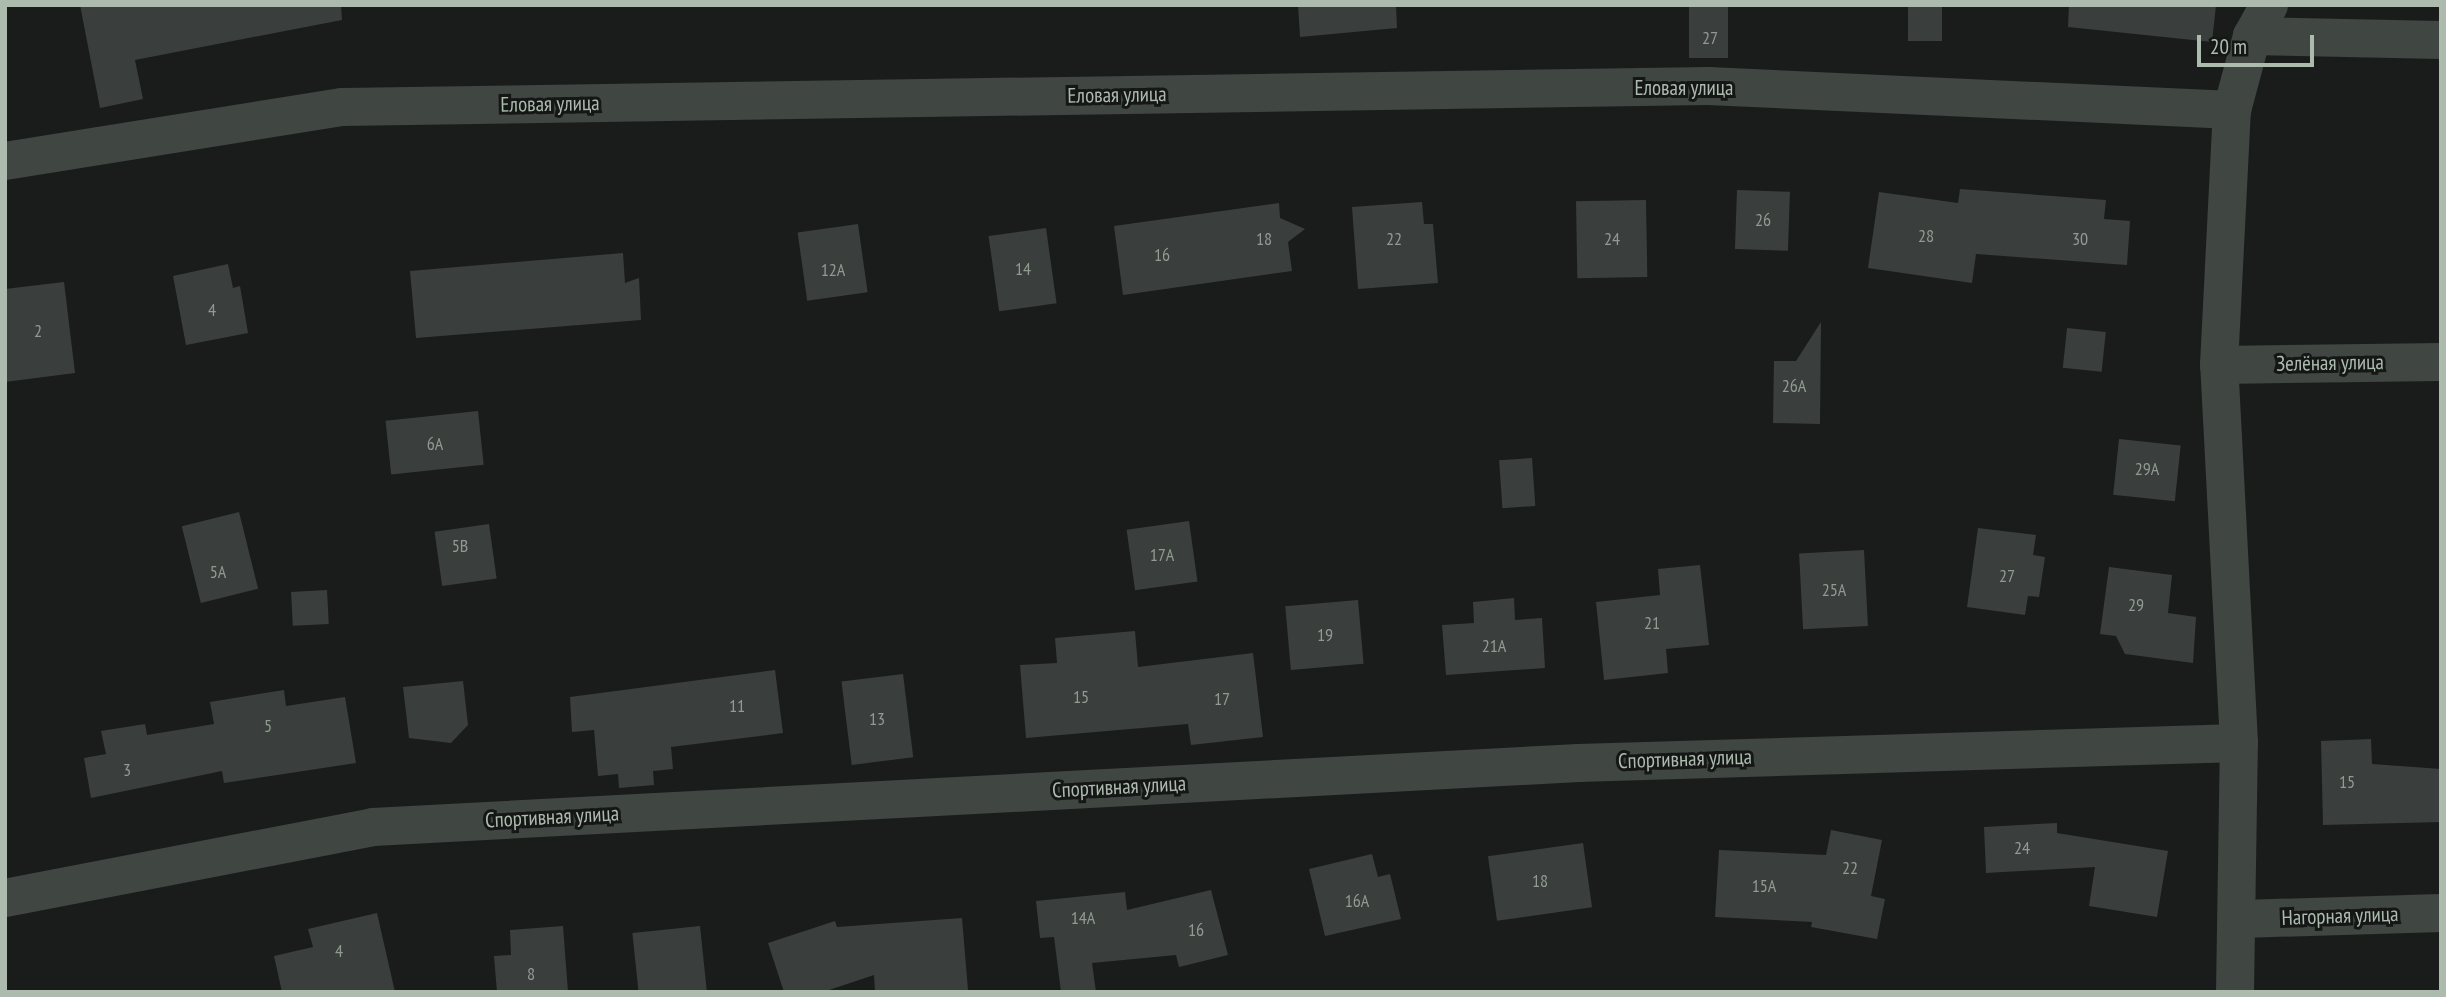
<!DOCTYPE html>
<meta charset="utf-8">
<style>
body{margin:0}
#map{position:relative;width:2446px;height:997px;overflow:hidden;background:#1a1c1b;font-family:"PT Sans Narrow",sans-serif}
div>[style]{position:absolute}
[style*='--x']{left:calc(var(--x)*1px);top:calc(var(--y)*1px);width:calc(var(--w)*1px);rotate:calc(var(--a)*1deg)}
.building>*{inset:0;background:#3a3e3c;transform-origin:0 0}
.minor>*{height:38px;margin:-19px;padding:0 19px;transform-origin:19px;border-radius:19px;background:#404642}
span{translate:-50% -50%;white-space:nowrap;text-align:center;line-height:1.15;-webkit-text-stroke:6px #151716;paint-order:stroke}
.number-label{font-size:18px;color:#909c92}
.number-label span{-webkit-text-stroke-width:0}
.street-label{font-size:21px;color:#adbbaf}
.frame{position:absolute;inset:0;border:7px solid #adbbaf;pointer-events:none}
.scale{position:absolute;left:2197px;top:35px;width:117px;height:32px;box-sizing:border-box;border:4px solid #adbbaf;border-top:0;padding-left:9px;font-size:21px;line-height:24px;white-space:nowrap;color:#adbbaf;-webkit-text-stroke:5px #151716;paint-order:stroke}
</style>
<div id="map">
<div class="building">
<div style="clip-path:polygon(80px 5px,341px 5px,342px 20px,135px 60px,143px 99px,100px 108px)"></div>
<div style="clip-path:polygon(1298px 5px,1396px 5px,1397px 28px,1300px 37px)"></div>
<div style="left:1689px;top:5px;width:39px;height:53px"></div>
<div style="left:1908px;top:5px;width:34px;height:36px"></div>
<div style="clip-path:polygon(2069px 5px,2216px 5px,2212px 42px,2068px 27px)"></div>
<div style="clip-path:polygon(1960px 189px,2106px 200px,2104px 219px,2130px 221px,2127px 265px,1976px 254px,1972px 283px,1868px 268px,1879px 192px,1958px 203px)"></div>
<div style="left:1737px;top:190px;width:53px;height:59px;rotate:2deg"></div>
<div style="left:1646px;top:200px;width:77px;height:70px;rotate:89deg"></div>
<div style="clip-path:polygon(1422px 202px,1424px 224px,1433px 224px,1438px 283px,1358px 289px,1352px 207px)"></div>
<div style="clip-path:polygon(1279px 203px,1280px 218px,1305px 229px,1288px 242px,1292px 271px,1123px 295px,1114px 226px)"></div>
<div style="left:858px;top:224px;width:69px;height:61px;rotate:82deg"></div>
<div style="left:1046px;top:228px;width:76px;height:58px;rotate:82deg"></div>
<div style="clip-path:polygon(623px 253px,625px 283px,639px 278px,641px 320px,416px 338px,410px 271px)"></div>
<div style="clip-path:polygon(228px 264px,233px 288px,240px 286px,248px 333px,186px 345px,173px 276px)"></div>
<div style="clip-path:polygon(64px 282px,75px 373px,5px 382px,5px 289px)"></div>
<div style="clip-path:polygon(1821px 322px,1820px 424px,1773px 423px,1774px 361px,1796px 361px)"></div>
<div style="left:2067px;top:328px;width:39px;height:40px;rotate:6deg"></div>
<div style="left:478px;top:411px;width:54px;height:93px;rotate:84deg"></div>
<div style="left:2119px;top:439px;width:62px;height:56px;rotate:6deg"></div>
<div style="left:1532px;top:458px;width:48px;height:33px;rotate:86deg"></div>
<div style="left:239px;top:512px;width:79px;height:59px;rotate:76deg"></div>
<div style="left:1189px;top:521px;width:61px;height:63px;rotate:82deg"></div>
<div style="left:489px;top:524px;width:55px;height:55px;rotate:82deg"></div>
<div style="clip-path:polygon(1978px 528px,2036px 535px,2033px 555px,2045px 557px,2039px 597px,2028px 596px,2025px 615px,1967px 607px)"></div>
<div style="left:1864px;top:550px;width:76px;height:65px;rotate:87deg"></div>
<div style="clip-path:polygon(1700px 565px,1709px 645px,1666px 649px,1668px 673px,1604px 680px,1596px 602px,1660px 595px,1658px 569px)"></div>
<div style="clip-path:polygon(2109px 567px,2172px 575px,2168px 613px,2196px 617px,2193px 663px,2125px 654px,2116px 636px,2100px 634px)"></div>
<div style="left:327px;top:590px;width:34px;height:36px;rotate:87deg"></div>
<div style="clip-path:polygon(1514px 598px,1515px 620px,1542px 618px,1545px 668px,1446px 675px,1442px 625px,1474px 623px,1473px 602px)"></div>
<div style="left:1358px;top:600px;width:64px;height:73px;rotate:85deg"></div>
<div style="clip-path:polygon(1135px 631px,1138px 667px,1253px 653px,1263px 737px,1191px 745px,1188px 724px,1026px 738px,1020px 665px,1057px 663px,1055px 638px)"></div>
<div style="clip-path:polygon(775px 670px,783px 733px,671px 747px,673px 769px,653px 771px,654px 785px,619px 788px,618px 774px,598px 776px,594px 730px,572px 732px,570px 697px)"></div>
<div style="left:903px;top:674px;width:84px;height:62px;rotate:83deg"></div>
<div style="clip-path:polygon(463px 681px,468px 725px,451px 743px,409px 738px,403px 687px)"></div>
<div style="clip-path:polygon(284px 690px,286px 706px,345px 697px,356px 763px,224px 783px,222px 771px,91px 798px,84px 758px,106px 754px,101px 731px,145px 724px,147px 735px,214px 724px,210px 702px)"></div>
<div style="clip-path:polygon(2371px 739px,2372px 764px,2441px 769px,2441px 822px,2323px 825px,2321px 741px)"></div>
<div style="clip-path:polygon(2057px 823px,2057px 833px,2168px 851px,2157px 917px,2089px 906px,2095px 867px,1986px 873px,1984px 827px)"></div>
<div style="clip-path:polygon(1831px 830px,1882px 840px,1871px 896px,1885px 899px,1877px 939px,1811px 927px,1812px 922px,1715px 917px,1719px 850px,1826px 855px)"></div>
<div style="left:1583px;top:843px;width:65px;height:96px;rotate:82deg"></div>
<div style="clip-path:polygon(1372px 854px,1378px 877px,1390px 874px,1401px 919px,1325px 936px,1309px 869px)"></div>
<div style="clip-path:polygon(1211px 890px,1228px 955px,1179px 967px,1176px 955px,1092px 963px,1096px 992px,1061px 992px,1054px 937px,1040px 938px,1036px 901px,1125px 892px,1127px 910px)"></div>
<div style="clip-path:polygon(377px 913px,395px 992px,282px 992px,274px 956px,313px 947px,308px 929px)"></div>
<div style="clip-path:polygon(962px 918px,968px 990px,875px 992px,874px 975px,823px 992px,784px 992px,768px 943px,835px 921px,837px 927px)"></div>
<div style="clip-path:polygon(563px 926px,568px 992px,497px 992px,494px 956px,511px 955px,510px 930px)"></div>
<div style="left:700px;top:926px;width:66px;height:68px;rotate:84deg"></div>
</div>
<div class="minor">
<div style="--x:2252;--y:36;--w:189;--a:1.2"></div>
<div style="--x:5;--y:161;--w:341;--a:-9.1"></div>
<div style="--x:342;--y:107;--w:1366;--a:-0.88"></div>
<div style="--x:1708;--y:86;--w:525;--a:2.62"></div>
<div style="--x:2219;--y:365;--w:222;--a:-0.8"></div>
<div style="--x:5;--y:898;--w:375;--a:-10.9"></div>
<div style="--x:373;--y:827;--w:1207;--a:-3.04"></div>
<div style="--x:1578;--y:763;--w:661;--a:-1.73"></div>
<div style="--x:2240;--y:919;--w:201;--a:-1.7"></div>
<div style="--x:2235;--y:992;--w:249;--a:-89.1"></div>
<div style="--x:2239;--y:743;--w:379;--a:-93"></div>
<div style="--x:2219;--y:365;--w:255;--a:-87.1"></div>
<div style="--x:2232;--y:110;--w:77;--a:-74.9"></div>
<div style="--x:2252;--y:36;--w:35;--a:-61"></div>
</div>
<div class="number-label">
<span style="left:1710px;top:38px">27</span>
<span style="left:1763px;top:220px">26</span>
<span style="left:1926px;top:236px">28</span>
<span style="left:1264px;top:239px">18</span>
<span style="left:1394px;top:239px">22</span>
<span style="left:1612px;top:239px">24</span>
<span style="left:2080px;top:239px">30</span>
<span style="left:1162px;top:255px">16</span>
<span style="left:1023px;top:269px">14</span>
<span style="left:833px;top:270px">12А</span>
<span style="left:212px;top:310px">4</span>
<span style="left:38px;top:331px">2</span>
<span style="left:1794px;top:386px">26А</span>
<span style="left:435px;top:444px">6А</span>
<span style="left:2147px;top:469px">29А</span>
<span style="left:460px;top:546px">5В</span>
<span style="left:1162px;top:555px">17А</span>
<span style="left:218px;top:572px">5А</span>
<span style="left:2007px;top:576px">27</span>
<span style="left:1834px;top:590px">25А</span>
<span style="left:2136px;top:605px">29</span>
<span style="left:1652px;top:623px">21</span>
<span style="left:1325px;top:635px">19</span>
<span style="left:1494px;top:646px">21А</span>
<span style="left:1081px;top:697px">15</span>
<span style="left:1222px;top:699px">17</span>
<span style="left:737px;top:706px">11</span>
<span style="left:877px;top:719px">13</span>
<span style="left:268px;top:726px">5</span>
<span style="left:127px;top:770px">3</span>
<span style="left:2347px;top:782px">15</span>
<span style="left:2022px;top:848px">24</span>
<span style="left:1850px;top:868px">22</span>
<span style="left:1540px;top:881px">18</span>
<span style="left:1764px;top:886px">15А</span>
<span style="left:1357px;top:901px">16А</span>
<span style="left:1083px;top:918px">14А</span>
<span style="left:1196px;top:930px">16</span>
<span style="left:339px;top:951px">4</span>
<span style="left:531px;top:974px">8</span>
</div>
<div class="street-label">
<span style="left:1684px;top:88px">Еловая улица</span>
<span style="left:1117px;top:95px;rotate:-1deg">Еловая улица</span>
<span style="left:550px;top:104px;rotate:-1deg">Еловая улица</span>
<span style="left:2330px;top:363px;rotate:-1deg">Зелёная улица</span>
<span style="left:1685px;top:759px;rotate:-2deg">Спортивная улица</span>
<span style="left:1119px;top:787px;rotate:-3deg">Спортивная улица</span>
<span style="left:552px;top:817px;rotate:-3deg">Спортивная улица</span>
<span style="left:2340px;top:916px;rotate:-2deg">Нагорная улица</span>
</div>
<div class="frame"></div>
<div class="scale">20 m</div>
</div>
